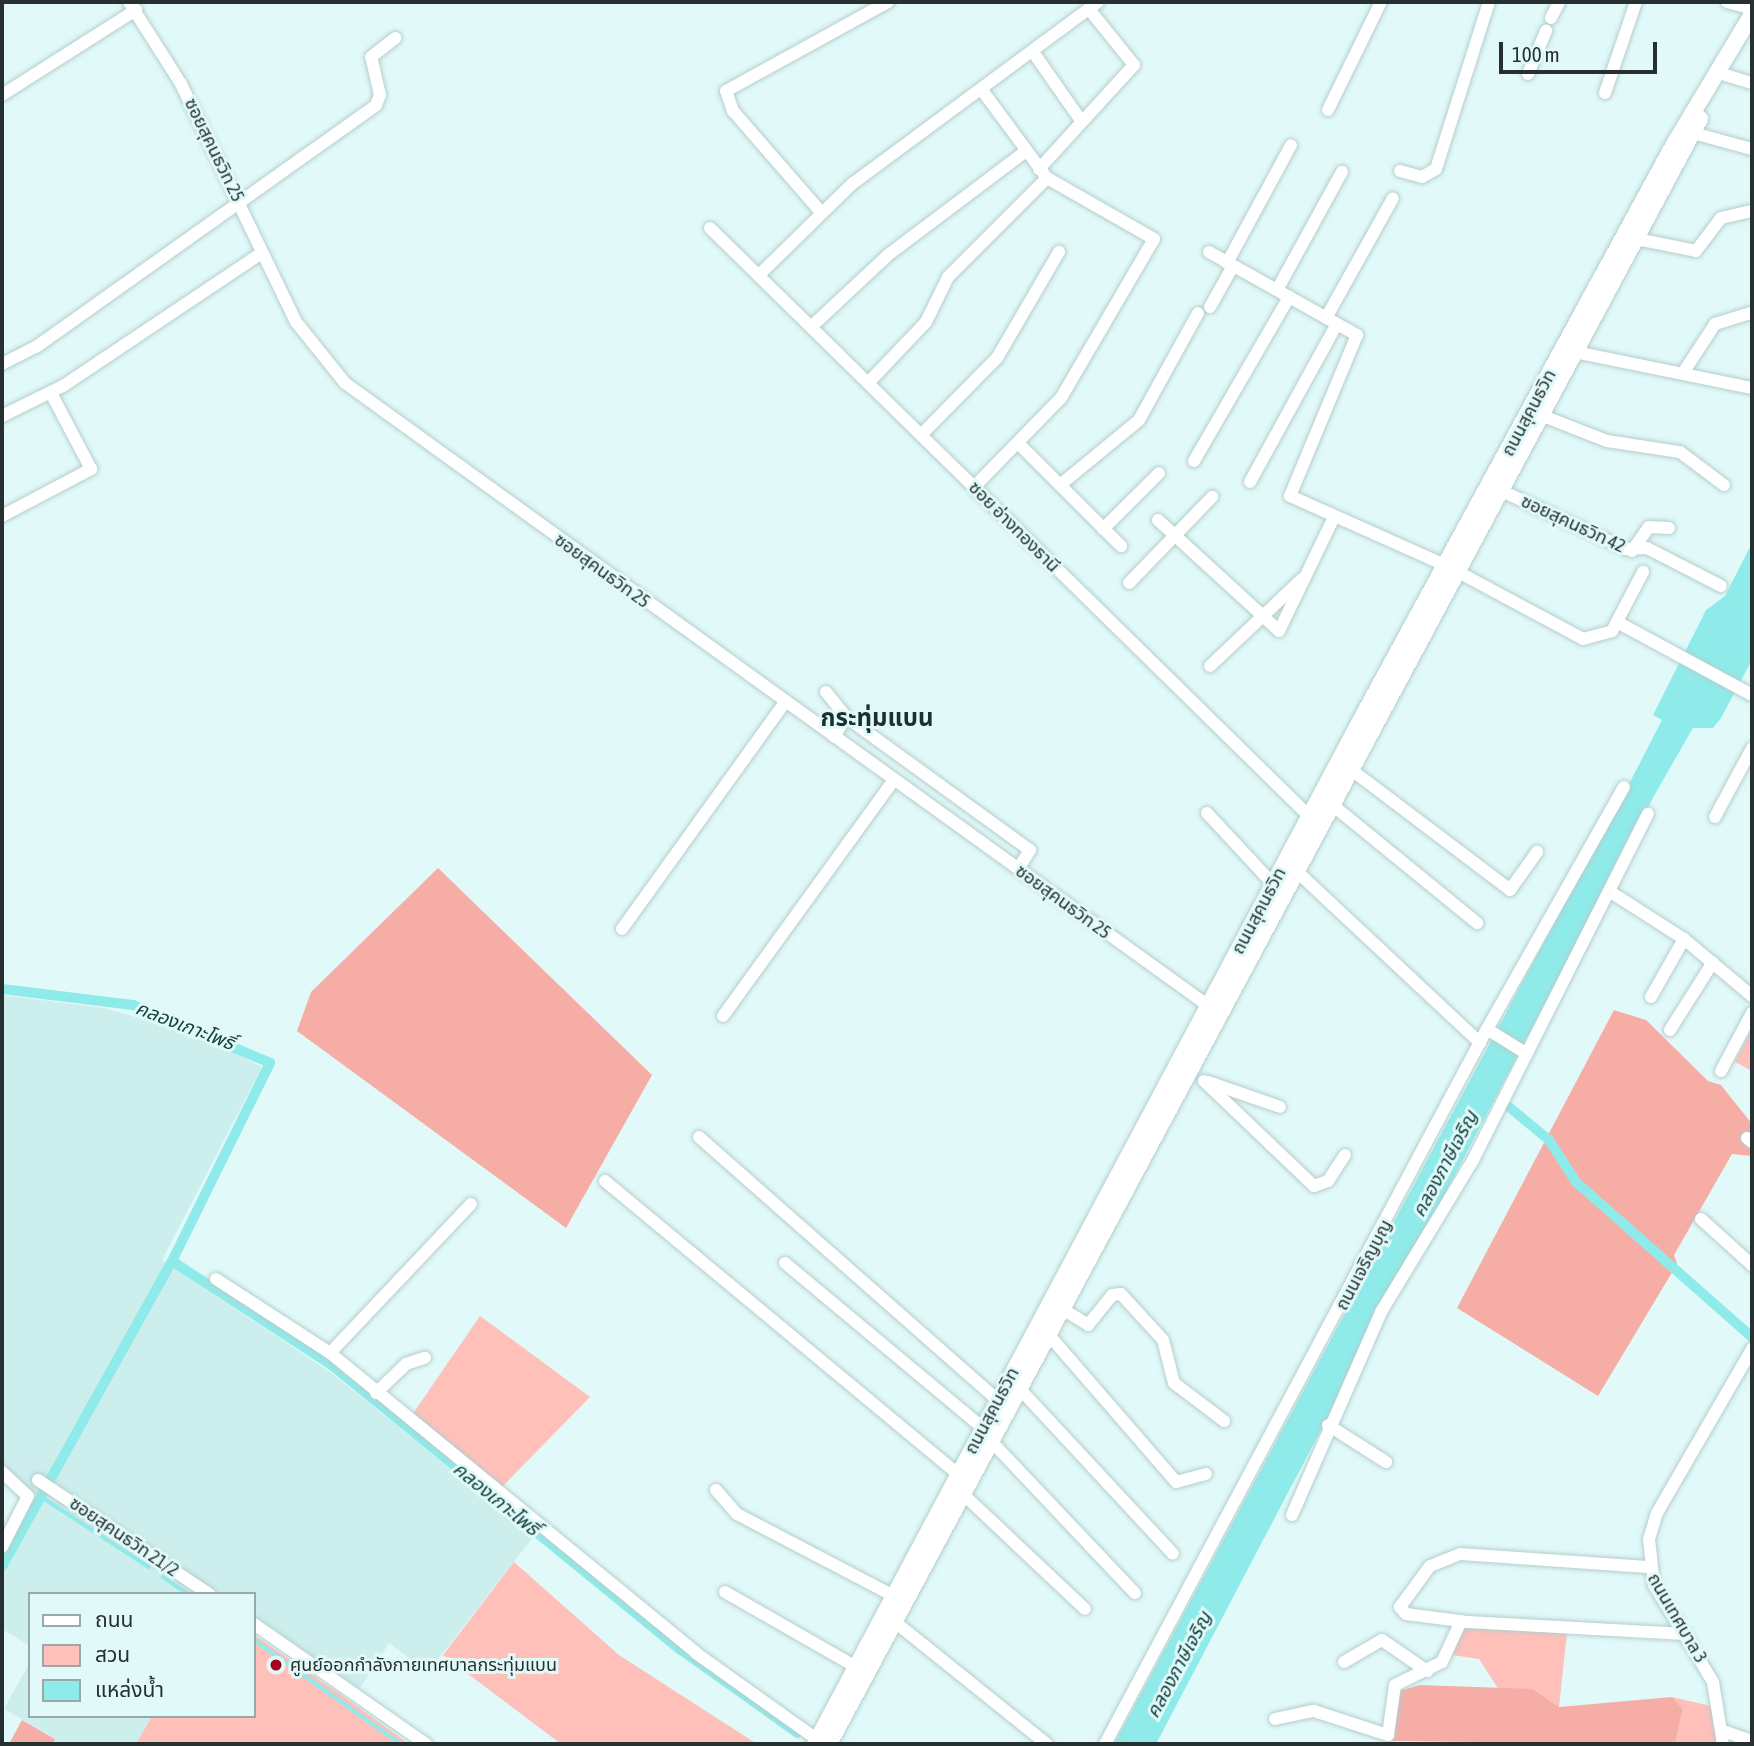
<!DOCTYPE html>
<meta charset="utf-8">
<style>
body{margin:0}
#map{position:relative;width:1754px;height:1746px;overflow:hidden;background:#e1faf9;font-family:"Asap Condensed","Noto Sans Thai",sans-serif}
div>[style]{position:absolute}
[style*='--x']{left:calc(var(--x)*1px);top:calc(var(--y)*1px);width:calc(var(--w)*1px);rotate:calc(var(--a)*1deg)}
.built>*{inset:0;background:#cceeed}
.green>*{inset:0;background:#ffc0ba}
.forest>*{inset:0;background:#f6ada6}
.water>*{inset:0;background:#8febe9}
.stream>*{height:3.5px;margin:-1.75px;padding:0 1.75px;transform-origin:1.75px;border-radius:1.75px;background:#8febe9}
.canal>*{height:10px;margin:-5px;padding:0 5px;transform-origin:5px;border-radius:5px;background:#8febe9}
.roads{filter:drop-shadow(0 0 2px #b5cdcd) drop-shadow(0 0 2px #b5cdcd)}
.street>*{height:12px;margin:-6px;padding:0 6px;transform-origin:6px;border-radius:6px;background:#fff}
.secondary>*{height:16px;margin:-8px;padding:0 8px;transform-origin:8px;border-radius:8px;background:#fff}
.dots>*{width:19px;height:19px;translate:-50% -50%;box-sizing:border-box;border:4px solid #e1faf9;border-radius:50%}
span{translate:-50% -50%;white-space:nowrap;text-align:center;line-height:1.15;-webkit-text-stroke:6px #e1faf9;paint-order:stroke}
.street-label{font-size:18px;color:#273030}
.poi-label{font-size:18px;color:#273030}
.left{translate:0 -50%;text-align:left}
.water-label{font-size:19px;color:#113d3c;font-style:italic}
.district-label{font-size:24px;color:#1b302f;font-weight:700}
.frame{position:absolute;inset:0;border:4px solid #273030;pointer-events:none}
.legend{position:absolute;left:28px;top:1592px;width:228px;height:126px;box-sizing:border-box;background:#e1faf9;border:2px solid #97a9a9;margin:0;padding:9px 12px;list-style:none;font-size:21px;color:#273030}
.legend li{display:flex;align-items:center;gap:14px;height:35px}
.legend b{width:35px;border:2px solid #97a9a9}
.scale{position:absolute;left:1499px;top:42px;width:158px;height:32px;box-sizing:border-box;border:4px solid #273030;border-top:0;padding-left:9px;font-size:21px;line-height:24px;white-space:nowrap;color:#273030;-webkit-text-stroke:5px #e1faf9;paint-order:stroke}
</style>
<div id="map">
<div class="built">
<div style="clip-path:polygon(2px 995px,105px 1008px,206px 1038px,262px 1067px,162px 1260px,330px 1372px,534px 1536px,428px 1672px,389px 1643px,360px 1688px,254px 1616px,254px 1594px,220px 1594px,55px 1482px,49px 1493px,200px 1594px,30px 1594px,30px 1646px,2px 1629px,2px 1575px,48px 1494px,34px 1495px,2px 1467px)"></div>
<div style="clip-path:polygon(30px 1662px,30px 1716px,152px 1716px,136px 1744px,53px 1744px,55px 1738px,4px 1709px)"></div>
</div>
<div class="green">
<div style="clip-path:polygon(1752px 1029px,1752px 1071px,1735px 1062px)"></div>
<div style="clip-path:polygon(480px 1316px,590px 1397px,500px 1489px,412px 1415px)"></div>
<div style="clip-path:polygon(514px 1562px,619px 1655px,757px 1744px,561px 1744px,443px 1655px)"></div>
<div style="clip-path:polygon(1460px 1616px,1568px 1624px,1559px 1707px,1533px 1689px,1499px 1690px,1479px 1659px,1452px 1655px)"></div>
<div style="clip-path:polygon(254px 1635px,341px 1695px,409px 1744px,136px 1744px,152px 1716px,254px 1716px)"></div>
<div style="clip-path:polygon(1672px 1697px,1711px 1706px,1719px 1744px,1675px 1744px,1683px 1709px)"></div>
</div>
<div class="forest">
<div style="clip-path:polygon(438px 868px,652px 1075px,566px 1228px,297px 1031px,311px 992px)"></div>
<div style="clip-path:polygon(1614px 1010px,1646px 1020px,1708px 1081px,1721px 1085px,1752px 1124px,1752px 1156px,1732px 1154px,1674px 1255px,1677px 1264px,1598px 1396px,1457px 1308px)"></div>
<div style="clip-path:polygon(1420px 1685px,1533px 1689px,1559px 1707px,1672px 1697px,1683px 1709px,1675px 1744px,1390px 1741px,1399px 1691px)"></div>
<div style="clip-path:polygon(22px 1720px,55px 1739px,53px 1744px,9px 1744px)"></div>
</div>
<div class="water">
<div style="clip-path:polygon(1752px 543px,1752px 660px,1721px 718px,1713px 728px,1693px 728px,1655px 794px,1156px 1744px,1114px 1744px,1631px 780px,1662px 720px,1653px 715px,1706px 610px,1725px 596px)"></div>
</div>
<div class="stream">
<div style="--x:40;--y:1496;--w:130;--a:33.1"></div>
<div style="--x:163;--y:1577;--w:30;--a:34"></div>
<div style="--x:254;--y:1640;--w:180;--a:35.3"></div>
</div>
<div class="canal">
<div style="--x:2;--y:989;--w:132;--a:7"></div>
<div style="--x:133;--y:1005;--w:149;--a:22.9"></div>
<div style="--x:270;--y:1063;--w:221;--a:116.3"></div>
<div style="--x:172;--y:1261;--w:349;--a:119.1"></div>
<div style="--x:1509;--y:1107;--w:52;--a:39.5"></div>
<div style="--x:1549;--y:1140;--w:50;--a:57.3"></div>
<div style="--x:1576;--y:1182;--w:235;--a:41.4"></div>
<div style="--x:172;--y:1261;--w:189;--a:33.1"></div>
<div style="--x:330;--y:1364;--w:453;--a:39.2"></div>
<div style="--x:681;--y:1650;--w:143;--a:35.4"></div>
</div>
<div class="roads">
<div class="street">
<div style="--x:129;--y:2;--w:97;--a:57.6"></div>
<div style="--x:181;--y:84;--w:264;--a:64.2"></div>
<div style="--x:296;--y:322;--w:78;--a:51.2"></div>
<div style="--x:345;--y:383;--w:1072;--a:35.81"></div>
<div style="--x:1727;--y:2;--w:20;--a:15"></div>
<div style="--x:1551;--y:18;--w:18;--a:-63"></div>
<div style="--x:1033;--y:52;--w:85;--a:55"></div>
<div style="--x:1719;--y:73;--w:34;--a:17"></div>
<div style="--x:1528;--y:74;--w:47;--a:-67.3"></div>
<div style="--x:1605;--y:93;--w:96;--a:-71.2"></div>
<div style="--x:2;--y:95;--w:159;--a:-32.4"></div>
<div style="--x:1328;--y:110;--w:120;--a:-63.9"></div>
<div style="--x:1686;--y:131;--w:68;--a:15.3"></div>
<div style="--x:1039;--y:169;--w:141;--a:-47.6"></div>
<div style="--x:1134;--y:65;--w:72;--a:-128.8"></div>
<div style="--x:1400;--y:171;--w:23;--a:15"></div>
<div style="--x:1422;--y:177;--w:16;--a:-30"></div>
<div style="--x:1436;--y:169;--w:175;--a:-72.4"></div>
<div style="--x:820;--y:211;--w:133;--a:-131"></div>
<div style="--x:733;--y:111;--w:21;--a:-109"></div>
<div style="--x:726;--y:91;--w:185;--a:-28.8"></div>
<div style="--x:710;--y:228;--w:846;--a:44.47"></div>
<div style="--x:1637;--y:239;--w:60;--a:11.5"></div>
<div style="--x:1696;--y:251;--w:41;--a:-52.9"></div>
<div style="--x:1721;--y:218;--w:32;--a:-13"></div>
<div style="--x:1209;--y:252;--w:170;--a:29.3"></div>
<div style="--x:1357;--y:335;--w:174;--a:112.6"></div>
<div style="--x:1290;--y:496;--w:172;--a:24"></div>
<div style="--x:1447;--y:566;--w:154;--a:28.2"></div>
<div style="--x:1583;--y:639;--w:30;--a:-15"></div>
<div style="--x:1612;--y:631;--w:67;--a:-62.3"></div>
<div style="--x:1227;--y:263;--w:134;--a:-61.5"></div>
<div style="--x:759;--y:275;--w:130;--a:-44.4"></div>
<div style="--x:852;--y:184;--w:306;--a:-36.5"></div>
<div style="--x:1277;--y:290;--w:135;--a:-61.2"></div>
<div style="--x:1210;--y:307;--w:47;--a:-60.7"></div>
<div style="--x:1326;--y:318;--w:137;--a:-60.8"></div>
<div style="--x:811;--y:327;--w:105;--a:-43.1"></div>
<div style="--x:888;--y:255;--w:173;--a:-37"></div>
<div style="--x:1570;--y:351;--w:186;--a:11.5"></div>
<div style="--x:2;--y:364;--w:38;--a:-27"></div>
<div style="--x:36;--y:347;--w:417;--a:-35.4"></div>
<div style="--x:376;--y:105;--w:11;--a:-68"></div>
<div style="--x:380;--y:95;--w:39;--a:-103"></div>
<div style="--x:371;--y:57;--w:31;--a:-38"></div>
<div style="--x:1685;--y:370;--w:55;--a:-56.9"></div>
<div style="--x:1715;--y:324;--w:39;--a:-17"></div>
<div style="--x:868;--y:383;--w:84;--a:-46.4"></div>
<div style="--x:926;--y:322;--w:50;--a:-63.9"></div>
<div style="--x:948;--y:277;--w:140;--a:-45"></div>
<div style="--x:2;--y:416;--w:68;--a:-26.2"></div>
<div style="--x:63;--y:386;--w:239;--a:-33.8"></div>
<div style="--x:1543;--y:416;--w:69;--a:21.3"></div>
<div style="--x:1607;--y:441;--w:74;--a:8.6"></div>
<div style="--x:1680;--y:452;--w:55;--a:36.9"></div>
<div style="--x:921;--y:435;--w:108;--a:-45.4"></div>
<div style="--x:997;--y:358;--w:123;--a:-59.7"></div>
<div style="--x:1018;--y:443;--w:146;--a:45"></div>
<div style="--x:1194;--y:461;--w:190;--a:-59.9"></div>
<div style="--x:1250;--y:482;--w:180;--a:-61.2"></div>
<div style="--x:1060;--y:485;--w:102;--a:-39.4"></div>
<div style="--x:1139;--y:420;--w:122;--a:-61.1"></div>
<div style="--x:974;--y:487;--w:124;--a:-45.7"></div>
<div style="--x:1061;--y:398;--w:184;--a:-59.7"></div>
<div style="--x:1154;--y:239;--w:123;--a:-150.3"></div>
<div style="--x:1047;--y:178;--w:109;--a:-126.5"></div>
<div style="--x:1502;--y:491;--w:137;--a:25.1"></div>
<div style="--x:1626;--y:549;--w:21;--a:-3"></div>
<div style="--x:1647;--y:548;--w:83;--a:27.2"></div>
<div style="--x:2;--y:516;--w:101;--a:-27.8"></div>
<div style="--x:91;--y:469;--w:86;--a:-117.8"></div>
<div style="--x:1158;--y:520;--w:164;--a:42.5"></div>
<div style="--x:1279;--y:631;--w:127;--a:-64.2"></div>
<div style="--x:1103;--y:529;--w:79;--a:-45"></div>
<div style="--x:1632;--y:551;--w:29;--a:-55"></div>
<div style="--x:1649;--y:527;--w:20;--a:3"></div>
<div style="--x:1129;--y:583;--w:120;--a:-46"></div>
<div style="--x:1617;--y:622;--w:153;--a:28.4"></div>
<div style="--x:1210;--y:666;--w:127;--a:-43.4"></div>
<div style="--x:826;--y:692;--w:32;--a:51"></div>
<div style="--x:846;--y:717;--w:23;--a:121"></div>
<div style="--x:846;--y:717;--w:227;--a:35.9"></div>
<div style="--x:1030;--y:850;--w:22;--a:122"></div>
<div style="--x:1345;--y:765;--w:207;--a:37.1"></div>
<div style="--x:1510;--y:890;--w:47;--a:-54.6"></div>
<div style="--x:1330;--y:803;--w:190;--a:39.2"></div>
<div style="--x:1207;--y:813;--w:97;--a:47.1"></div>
<div style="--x:1715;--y:817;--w:78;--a:-61.8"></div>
<div style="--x:1291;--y:866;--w:259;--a:43.1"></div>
<div style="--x:1609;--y:891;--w:89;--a:32.6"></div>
<div style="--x:1684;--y:939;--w:89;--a:40"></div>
<div style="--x:622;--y:929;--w:279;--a:-54.3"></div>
<div style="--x:1651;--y:997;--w:67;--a:-60.4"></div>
<div style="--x:723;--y:1016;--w:291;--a:-54.1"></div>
<div style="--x:1487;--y:1029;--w:47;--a:32"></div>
<div style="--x:1670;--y:1030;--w:80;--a:-57.7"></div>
<div style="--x:1721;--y:1071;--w:66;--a:-61.9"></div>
<div style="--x:1204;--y:1081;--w:152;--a:43.7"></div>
<div style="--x:1314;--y:1186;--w:15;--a:-20"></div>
<div style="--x:1328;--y:1181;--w:31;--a:-57"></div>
<div style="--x:1208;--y:1082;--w:76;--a:19.1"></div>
<div style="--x:699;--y:1137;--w:399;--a:41.4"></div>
<div style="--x:1747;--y:1138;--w:6;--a:39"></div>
<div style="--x:605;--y:1181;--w:460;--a:39.7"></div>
<div style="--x:1701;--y:1219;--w:69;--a:42"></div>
<div style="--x:785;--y:1263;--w:266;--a:39.8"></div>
<div style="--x:216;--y:1279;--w:136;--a:33"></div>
<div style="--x:330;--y:1353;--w:473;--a:39.3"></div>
<div style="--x:696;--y:1653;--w:150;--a:35.5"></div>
<div style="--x:1061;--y:1308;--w:32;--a:32"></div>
<div style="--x:1088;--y:1325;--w:38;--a:-51"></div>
<div style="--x:1112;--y:1295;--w:9;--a:-6"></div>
<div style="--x:1121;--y:1294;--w:62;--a:47.6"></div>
<div style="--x:1163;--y:1340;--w:44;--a:75.7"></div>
<div style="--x:1174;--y:1383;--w:63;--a:37.2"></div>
<div style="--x:1048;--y:1334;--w:196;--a:49.1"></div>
<div style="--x:1176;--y:1482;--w:31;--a:-15"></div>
<div style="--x:330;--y:1353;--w:205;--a:-46.6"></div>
<div style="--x:1019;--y:1388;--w:226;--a:47.1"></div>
<div style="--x:376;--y:1393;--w:42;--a:-44"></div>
<div style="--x:406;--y:1364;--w:20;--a:-18"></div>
<div style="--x:1328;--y:1425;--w:69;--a:32.5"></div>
<div style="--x:992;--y:1442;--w:208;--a:46.6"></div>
<div style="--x:2;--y:1472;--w:35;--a:43"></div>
<div style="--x:28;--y:1496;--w:57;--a:117"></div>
<div style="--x:38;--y:1480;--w:206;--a:33.7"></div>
<div style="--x:716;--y:1490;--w:32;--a:49"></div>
<div style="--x:737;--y:1514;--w:177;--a:27.6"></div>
<div style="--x:964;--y:1495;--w:166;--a:43.3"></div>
<div style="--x:1292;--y:1515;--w:222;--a:-66.3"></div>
<div style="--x:1381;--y:1312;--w:178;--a:-58.8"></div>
<div style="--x:1473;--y:1160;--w:388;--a:-63.2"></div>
<div style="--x:1647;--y:1567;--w:187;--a:-176"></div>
<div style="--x:1460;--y:1554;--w:32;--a:158"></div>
<div style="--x:1430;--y:1566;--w:51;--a:126.2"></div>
<div style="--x:1400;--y:1607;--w:9;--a:49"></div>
<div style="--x:1406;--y:1614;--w:63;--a:7.4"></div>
<div style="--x:1468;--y:1622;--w:217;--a:3.2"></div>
<div style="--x:725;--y:1592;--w:151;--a:29.8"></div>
<div style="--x:895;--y:1622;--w:195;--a:38.8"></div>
<div style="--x:254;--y:1624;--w:210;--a:34.9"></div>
<div style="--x:1344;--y:1662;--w:44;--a:-30.1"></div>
<div style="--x:1382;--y:1640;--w:55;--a:34.6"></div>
<div style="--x:1275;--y:1719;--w:40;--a:-12"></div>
<div style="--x:1314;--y:1711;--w:78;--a:18"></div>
<div style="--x:1388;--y:1735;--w:50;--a:-82"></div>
<div style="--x:1395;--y:1685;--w:52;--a:-26.1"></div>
<div style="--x:1442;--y:1662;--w:45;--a:-65.1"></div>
<div style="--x:1723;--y:1731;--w:31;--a:19"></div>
<div style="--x:1105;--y:1744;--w:811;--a:-61.89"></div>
<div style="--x:1487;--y:1029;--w:278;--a:-60.5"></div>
<div style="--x:1723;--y:1744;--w:63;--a:-99.2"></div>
<div style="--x:1713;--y:1682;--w:114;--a:-121.3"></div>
<div style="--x:1654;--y:1585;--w:46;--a:-96.2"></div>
<div style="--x:1649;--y:1539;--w:27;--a:-73"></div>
<div style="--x:1657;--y:1513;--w:190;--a:-59.9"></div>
</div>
<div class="secondary">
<div style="--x:815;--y:1744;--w:1172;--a:-61.95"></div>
<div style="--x:1366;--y:710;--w:644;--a:-61.45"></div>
<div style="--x:1674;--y:144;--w:152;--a:-59"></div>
<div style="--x:829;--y:1744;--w:1844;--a:-61.81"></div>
</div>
</div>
<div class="dots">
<div style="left:276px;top:1665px;background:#a2051b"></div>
</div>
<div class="street-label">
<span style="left:214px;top:150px;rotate:64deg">ซอยสุคนธวิท 25</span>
<span style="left:1529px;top:413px;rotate:-62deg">ถนนสุคนธวิท</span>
<span style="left:1573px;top:524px;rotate:25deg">ซอยสุคนธวิท 42</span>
<span style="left:1014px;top:527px;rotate:45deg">ซอย อ่างทองธานี</span>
<span style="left:602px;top:571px;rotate:36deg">ซอยสุคนธวิท 25</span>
<span style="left:1063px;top:902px;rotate:36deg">ซอยสุคนธวิท 25</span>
<span style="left:1259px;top:911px;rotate:-62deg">ถนนสุคนธวิท</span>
<span style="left:1364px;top:1265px;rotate:-62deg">ถนนเจริญบุญ</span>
<span style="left:992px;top:1411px;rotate:-62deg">ถนนสุคนธวิท</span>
<span style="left:124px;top:1537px;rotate:34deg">ซอยสุคนธวิท 21/2</span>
<span style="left:1677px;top:1618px;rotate:60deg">ถนนเทศบาล 3</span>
</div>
<div class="poi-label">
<span class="left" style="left:290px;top:1665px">ศูนย์ออกกำลังกายเทศบาลกระทุ่มแบน</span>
</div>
<div class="water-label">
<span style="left:185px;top:1026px;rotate:21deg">คลองเกาะโพธิ์</span>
<span style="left:1445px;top:1164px;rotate:-62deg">คลองภาษีเจริญ</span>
<span style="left:496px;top:1499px;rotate:39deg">คลองเกาะโพธิ์</span>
<span style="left:1179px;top:1665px;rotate:-62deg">คลองภาษีเจริญ</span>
</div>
<div class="district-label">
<span style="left:877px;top:718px">กระทุ่มแบน</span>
</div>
<div class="frame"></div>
<ul class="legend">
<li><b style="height:9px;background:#fff"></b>ถนน</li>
<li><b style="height:19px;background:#ffc0ba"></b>สวน</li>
<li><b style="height:19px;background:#8febe9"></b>แหล่งน้ำ</li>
</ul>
<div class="scale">100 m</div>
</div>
